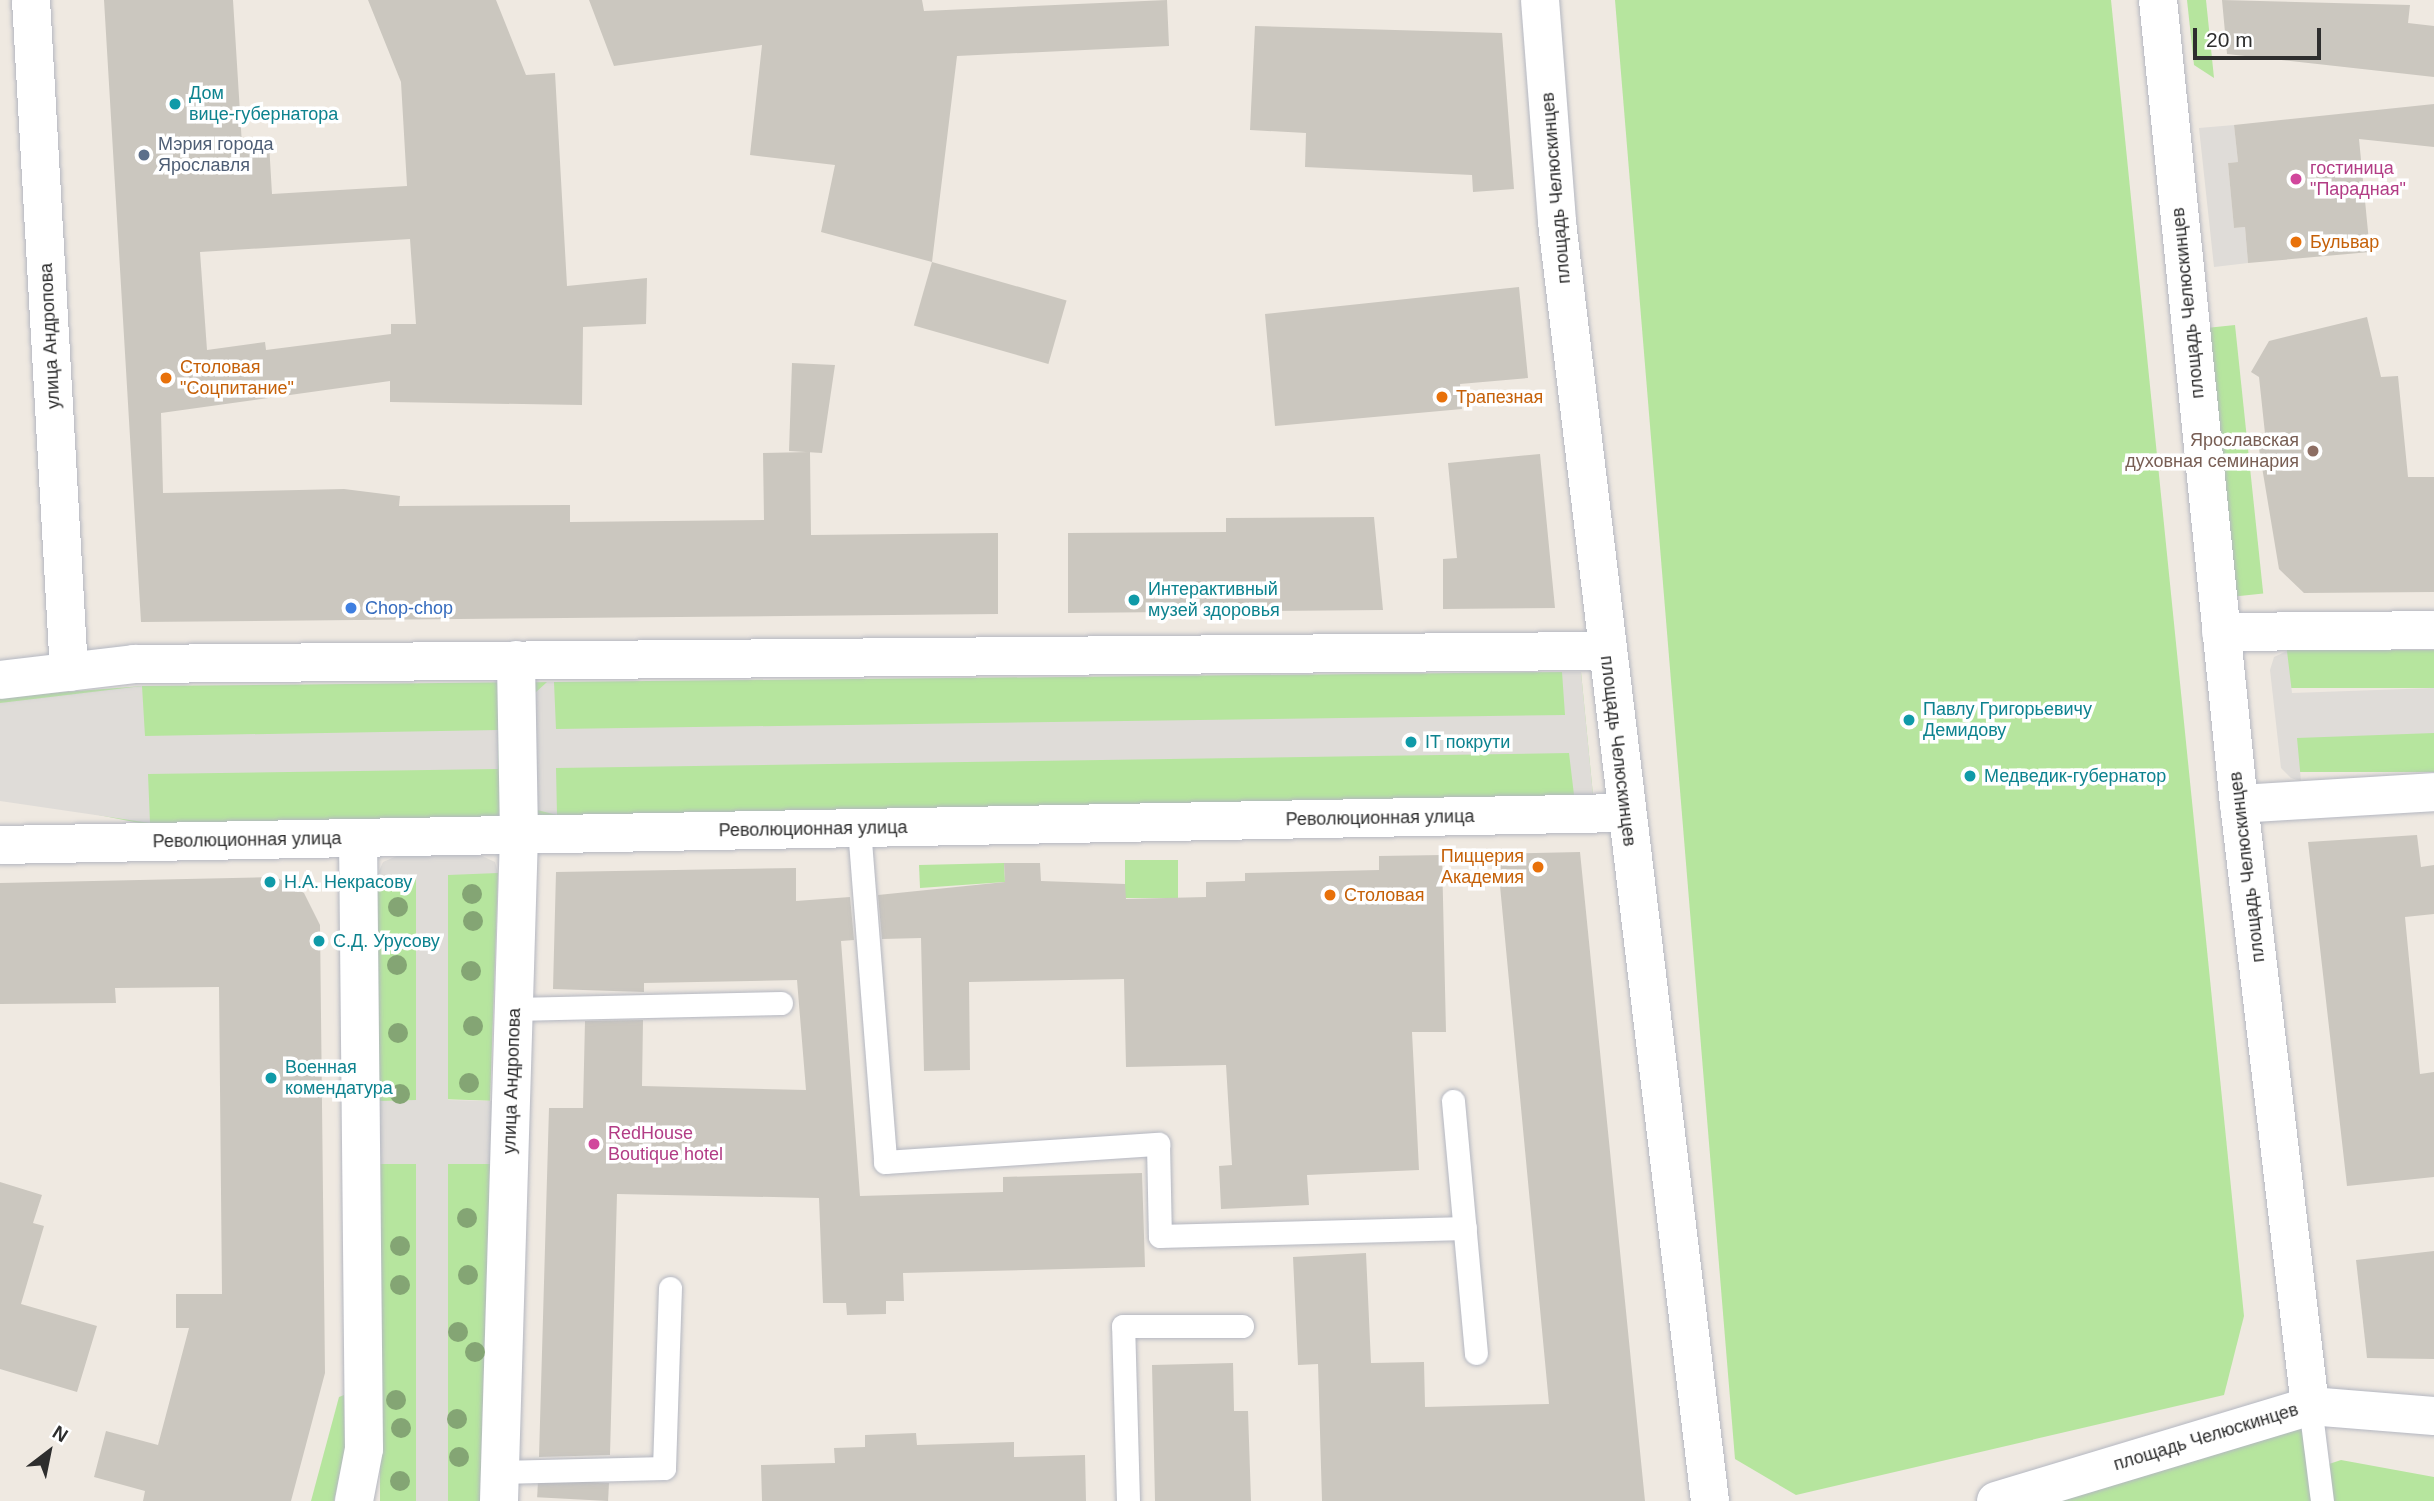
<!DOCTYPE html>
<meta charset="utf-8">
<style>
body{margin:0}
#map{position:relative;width:2434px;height:1501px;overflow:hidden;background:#efe9e1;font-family:Arial,sans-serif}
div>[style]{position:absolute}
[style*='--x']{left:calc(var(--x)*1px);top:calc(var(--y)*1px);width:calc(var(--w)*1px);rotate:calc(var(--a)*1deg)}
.green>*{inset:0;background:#b6e59e;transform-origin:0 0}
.plaza>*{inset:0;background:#dfdcd8}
.building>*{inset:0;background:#cbc7bf;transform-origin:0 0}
.roads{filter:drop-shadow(0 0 2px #b4b7c1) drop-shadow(0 0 2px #b4b7c1)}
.lane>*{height:23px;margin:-11.5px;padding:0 11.5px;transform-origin:11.5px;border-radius:11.5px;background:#fff}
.street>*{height:38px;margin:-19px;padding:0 19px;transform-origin:19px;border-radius:19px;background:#fff}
.trees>*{width:20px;height:20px;margin:-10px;border-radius:50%;background:#84a574}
.dots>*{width:19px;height:19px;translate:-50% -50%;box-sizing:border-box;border:4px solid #fff;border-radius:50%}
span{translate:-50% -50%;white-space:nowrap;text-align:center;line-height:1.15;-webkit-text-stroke:7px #fff;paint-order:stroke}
.culture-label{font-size:18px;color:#0d838f}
.left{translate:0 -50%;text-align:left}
.service-label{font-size:18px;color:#4e5e75}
.hotel-label{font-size:18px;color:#b23c85}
.street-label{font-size:18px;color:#2e2e2e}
.food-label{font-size:18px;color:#c56008}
.right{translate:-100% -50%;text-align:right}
.education-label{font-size:18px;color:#785e54}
.shop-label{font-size:18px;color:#366cbe}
.north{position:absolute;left:14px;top:1417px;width:70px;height:70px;-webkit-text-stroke:5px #fff;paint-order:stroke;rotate:32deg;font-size:19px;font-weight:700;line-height:28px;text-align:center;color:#2e2e2e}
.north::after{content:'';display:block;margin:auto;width:24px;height:32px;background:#2e2e2e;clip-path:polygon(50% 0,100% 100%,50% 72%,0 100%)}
.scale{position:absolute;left:2193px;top:28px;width:128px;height:32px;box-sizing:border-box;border:4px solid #2e2e2e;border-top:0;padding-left:9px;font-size:21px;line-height:24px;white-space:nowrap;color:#2e2e2e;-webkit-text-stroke:5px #fff;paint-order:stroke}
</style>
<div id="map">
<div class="green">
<div style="clip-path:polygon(1615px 0,2111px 0,2244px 1316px,2224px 1395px,1796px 1495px,1735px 1459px)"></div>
<div style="clip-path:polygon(2187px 0,2206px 0,2214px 78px,2194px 65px)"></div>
<div style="left:2235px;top:325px;width:270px;height:31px;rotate:84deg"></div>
<div style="left:2434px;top:650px;width:38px;height:147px;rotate:90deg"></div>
<div style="clip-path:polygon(1562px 672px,1581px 672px,1593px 795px,144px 824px,8px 797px,0 801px,0 697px,142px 686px)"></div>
<div style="left:2434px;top:733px;width:39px;height:138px;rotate:90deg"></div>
<div style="left:1178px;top:860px;width:38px;height:53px;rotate:90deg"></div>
<div style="clip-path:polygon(1004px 863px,1005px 882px,920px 888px,919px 865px)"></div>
<div style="left:498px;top:873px;width:228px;height:50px;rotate:92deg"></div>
<div style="left:416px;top:875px;width:226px;height:39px;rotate:90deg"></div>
<div style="clip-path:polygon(448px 1163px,490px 1164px,480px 1501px,448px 1501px)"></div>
<div style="left:380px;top:1164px;width:36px;height:337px"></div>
<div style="clip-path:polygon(344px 1395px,345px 1449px,334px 1501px,311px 1501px,339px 1397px)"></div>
<div style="clip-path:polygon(2310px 1406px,2317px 1468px,2341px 1460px,2434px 1477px,2434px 1501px,1999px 1501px)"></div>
</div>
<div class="plaza">
<div style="clip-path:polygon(2234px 125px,2238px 162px,2228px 163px,2234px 228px,2245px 227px,2248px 263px,2214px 267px,2199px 128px)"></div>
<div style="clip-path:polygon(2287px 651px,2292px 693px,2434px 688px,2434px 733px,2297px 738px,2301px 781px,2291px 778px,2281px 768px,2270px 670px,2274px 657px)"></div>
<div style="clip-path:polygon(1562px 672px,1581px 672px,1593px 795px,1574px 795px,1569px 753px,556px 768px,557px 815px,537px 810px,535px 693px,547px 682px,554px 682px,556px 729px,1565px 715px)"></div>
<div style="clip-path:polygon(142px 686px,145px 736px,498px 730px,498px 769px,148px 774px,150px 823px,0 801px,0 703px)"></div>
<div style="clip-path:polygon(480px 855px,495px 862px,498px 873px,448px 875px,448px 1100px,492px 1101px,490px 1164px,448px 1164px,448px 1501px,416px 1501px,416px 1164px,380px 1164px,380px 1101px,416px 1100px,416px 875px,377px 876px,383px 862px,397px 856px)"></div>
</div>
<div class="building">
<div style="clip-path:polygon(evenodd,104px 0,233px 0,242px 145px,269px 143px,272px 194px,407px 186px,401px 82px,368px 0,496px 0,526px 75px,555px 73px,567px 286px,647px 278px,646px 324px,583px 327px,582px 405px,390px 402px,390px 381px,161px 413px,163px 493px,344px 489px,400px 496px,399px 506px,570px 505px,570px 522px,764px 520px,763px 453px,810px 452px,811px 535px,998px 533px,998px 614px,141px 622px,104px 0,410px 239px,416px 324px,391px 324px,391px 334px,266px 350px,265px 342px,207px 350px,200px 252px,410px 239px)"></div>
<div style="clip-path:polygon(589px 0,922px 0,924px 11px,1167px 0,1169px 46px,957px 56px,932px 262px,821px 232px,835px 165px,750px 155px,762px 45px,614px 66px)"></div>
<div style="clip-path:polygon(2222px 0,2410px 5px,2408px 23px,2434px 26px,2434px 77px,2227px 54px)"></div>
<div style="clip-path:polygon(1255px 26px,1502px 33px,1514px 189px,1473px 192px,1472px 175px,1305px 167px,1306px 133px,1250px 130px)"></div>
<div style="clip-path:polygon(2434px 104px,2434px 147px,2359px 139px,2370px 252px,2248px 263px,2245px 227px,2234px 228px,2231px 196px,2228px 163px,2238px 162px,2234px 125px)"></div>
<div style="left:932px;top:262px;width:140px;height:66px;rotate:16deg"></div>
<div style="clip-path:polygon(1519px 287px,1528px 378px,1460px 384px,1462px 409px,1275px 426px,1265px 314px)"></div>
<div style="clip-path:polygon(2367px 317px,2381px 377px,2398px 376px,2408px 477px,2434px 477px,2434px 592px,2304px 593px,2279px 569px,2258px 443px,2266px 443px,2259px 377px,2251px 372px,2269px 341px)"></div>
<div style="clip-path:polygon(792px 363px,835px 365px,822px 453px,789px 451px)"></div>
<div style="clip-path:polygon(1540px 454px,1555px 608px,1443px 609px,1443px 559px,1457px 558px,1448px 463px)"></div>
<div style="clip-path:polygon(1374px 517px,1383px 610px,1068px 613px,1068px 533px,1226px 532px,1226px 518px)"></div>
<div style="clip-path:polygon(2417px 835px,2421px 867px,2434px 865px,2434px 914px,2405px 917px,2420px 1074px,2434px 1072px,2434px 1177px,2347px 1186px,2308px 842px)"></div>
<div style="clip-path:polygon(1580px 852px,1645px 1501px,1322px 1501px,1318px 1364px,1298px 1365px,1293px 1257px,1366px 1253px,1371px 1363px,1424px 1362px,1425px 1407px,1549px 1404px,1497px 854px)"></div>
<div style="clip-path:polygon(1442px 855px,1446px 1032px,1412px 1032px,1419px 1170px,1307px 1175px,1309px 1205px,1221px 1209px,1219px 1166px,1232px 1165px,1226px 1065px,1126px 1067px,1124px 979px,969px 982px,970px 1070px,924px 1071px,921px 938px,882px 939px,878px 895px,1005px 882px,1004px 863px,1040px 863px,1041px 881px,1125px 884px,1126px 899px,1206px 897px,1206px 882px,1245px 881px,1245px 873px,1379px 870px,1379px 856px)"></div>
<div style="clip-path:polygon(796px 868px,796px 901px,850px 897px,854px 940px,841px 941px,860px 1196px,1003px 1192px,1003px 1177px,1142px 1173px,1145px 1267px,903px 1273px,904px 1301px,886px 1301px,886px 1314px,847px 1315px,846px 1303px,823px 1303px,819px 1198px,617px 1194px,610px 1455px,539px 1457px,549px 1108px,583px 1108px,585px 1021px,643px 1020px,642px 1086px,806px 1090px,797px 980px,644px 983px,644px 992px,553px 989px,556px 872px)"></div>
<div style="clip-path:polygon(276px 877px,304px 893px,320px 925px,325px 1373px,291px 1501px,143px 1501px,145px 1491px,94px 1477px,106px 1431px,158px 1445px,189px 1328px,176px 1328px,176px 1294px,222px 1294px,219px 987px,115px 988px,116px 1003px,0 1004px,0 883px)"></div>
<div style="clip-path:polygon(0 1182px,42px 1195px,33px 1223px,44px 1226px,21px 1304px,97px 1326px,77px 1392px,0 1369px)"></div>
<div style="clip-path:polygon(2434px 1251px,2434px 1359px,2367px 1358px,2356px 1260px)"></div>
<div style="clip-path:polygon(1233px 1363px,1234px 1411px,1248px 1411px,1251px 1501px,1155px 1501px,1152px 1365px)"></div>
<div style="clip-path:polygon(916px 1433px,917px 1445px,1014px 1442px,1014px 1457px,1085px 1455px,1086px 1501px,762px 1501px,761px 1465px,835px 1463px,834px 1448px,865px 1447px,865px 1435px)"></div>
<div style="left:609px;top:1483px;width:18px;height:71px;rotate:93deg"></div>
</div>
<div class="roads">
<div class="lane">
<div style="--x:859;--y:828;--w:335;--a:85.5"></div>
<div style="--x:885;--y:1162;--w:274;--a:-3.8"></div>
<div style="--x:1158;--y:1144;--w:92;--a:88.8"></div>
<div style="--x:1160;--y:1236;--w:305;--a:-1.5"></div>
<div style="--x:514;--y:1009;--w:267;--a:-1.3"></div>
<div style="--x:1453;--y:1101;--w:253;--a:84.8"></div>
<div style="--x:2310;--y:1406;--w:96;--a:82.8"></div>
<div style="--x:500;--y:1472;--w:164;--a:-1.4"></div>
<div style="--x:664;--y:1468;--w:180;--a:-88.1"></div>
<div style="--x:1128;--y:1501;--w:175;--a:-91.6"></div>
<div style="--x:1123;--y:1326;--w:119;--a:0"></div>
</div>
<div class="street">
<div style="--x:31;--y:0;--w:673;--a:86.76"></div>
<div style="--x:1540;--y:0;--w:223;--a:85.6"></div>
<div style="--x:1557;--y:222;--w:1288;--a:83.18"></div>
<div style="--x:2158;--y:0;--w:808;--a:84.25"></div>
<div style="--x:2239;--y:804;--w:606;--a:83.27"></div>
<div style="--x:2221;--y:632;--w:213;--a:-0.5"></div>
<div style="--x:0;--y:680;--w:135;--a:-6.8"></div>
<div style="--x:134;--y:664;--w:1471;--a:-0.51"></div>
<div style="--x:2239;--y:804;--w:195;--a:-3.5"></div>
<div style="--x:0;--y:845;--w:1627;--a:-1.13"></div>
<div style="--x:354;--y:1501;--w:53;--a:-79.1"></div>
<div style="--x:364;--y:1449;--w:611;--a:-90.56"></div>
<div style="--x:499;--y:1501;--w:667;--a:-88.28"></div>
<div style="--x:519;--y:834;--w:174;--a:-91"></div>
<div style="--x:1996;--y:1501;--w:328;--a:-16.8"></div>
<div style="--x:2310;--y:1406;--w:124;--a:4.6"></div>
</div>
</div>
<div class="trees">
<div style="left:472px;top:894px"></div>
<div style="left:398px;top:907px"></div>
<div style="left:473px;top:921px"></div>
<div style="left:397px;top:965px"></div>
<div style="left:471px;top:971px"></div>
<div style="left:473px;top:1026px"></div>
<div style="left:398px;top:1033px"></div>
<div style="left:469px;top:1083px"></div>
<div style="left:400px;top:1094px"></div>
<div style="left:467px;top:1218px"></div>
<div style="left:400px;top:1246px"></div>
<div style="left:468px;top:1275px"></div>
<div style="left:400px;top:1285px"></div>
<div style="left:458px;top:1332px"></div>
<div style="left:475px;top:1352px"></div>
<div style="left:396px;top:1400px"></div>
<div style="left:457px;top:1419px"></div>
<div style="left:401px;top:1428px"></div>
<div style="left:459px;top:1457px"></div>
<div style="left:400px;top:1481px"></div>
</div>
<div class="dots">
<div style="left:175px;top:104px;background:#0f9aa8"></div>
<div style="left:144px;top:155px;background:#5c6f8a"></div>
<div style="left:2296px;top:179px;background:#d1479c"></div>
<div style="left:2296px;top:242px;background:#e8710a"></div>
<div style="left:166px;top:378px;background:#e8710a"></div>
<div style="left:1442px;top:397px;background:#e8710a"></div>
<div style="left:2313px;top:451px;background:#8d6e63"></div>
<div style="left:1134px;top:600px;background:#0f9aa8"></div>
<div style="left:351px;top:608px;background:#3f7fe0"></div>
<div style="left:1909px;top:720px;background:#0f9aa8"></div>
<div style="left:1411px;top:742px;background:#0f9aa8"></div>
<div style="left:1970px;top:776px;background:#0f9aa8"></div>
<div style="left:1538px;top:867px;background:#e8710a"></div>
<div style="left:270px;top:882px;background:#0f9aa8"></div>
<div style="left:1330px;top:895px;background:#e8710a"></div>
<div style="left:319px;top:941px;background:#0f9aa8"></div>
<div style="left:271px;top:1078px;background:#0f9aa8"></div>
<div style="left:594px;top:1144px;background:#d1479c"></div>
</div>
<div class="culture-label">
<span class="left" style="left:189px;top:104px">Дом<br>вице-губернатора</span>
<span class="left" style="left:1148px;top:600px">Интерактивный<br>музей здоровья</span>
<span class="left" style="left:1923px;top:720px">Павлу Григорьевичу<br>Демидову</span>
<span class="left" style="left:1425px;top:742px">IT покрути</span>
<span class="left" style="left:1984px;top:776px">Медведик-губернатор</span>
<span class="left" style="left:284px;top:882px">Н.А. Некрасову</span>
<span class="left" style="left:333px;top:941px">С.Д. Урусову</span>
<span class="left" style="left:285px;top:1078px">Военная<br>комендатура</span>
</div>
<div class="service-label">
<span class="left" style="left:158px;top:155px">Мэрия города<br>Ярославля</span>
</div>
<div class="hotel-label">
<span class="left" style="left:2310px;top:179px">гостиница<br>"Парадная"</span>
<span class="left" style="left:608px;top:1144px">RedHouse<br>Boutique hotel</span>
</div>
<div class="street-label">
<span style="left:1556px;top:188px;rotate:-95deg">площадь Челюскинцев</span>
<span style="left:2188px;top:303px;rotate:-96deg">площадь Челюскинцев</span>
<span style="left:50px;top:336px;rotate:-93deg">улица Андропова</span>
<span style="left:1618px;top:751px;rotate:83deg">площадь Челюскинцев</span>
<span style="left:1380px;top:818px;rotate:-1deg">Революционная улица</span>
<span style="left:813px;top:829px;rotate:-1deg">Революционная улица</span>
<span style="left:247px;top:840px;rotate:-1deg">Революционная улица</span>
<span style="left:2247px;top:867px;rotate:-97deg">площадь Челюскинцев</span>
<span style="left:512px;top:1081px;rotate:-88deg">улица Андропова</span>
<span style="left:2206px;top:1437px;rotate:-17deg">площадь Челюскинцев</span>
</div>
<div class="food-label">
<span class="left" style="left:2310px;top:242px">Бульвар</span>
<span class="left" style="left:180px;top:378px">Столовая<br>"Соцпитание"</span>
<span class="left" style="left:1456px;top:397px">Трапезная</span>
<span class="right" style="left:1524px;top:867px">Пиццерия<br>Академия</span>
<span class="left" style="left:1344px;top:895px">Столовая</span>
</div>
<div class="education-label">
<span class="right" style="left:2299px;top:451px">Ярославская<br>духовная семинария</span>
</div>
<div class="shop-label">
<span class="left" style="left:365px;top:608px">Chop-chop</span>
</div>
<div class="north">N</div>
<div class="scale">20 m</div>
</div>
